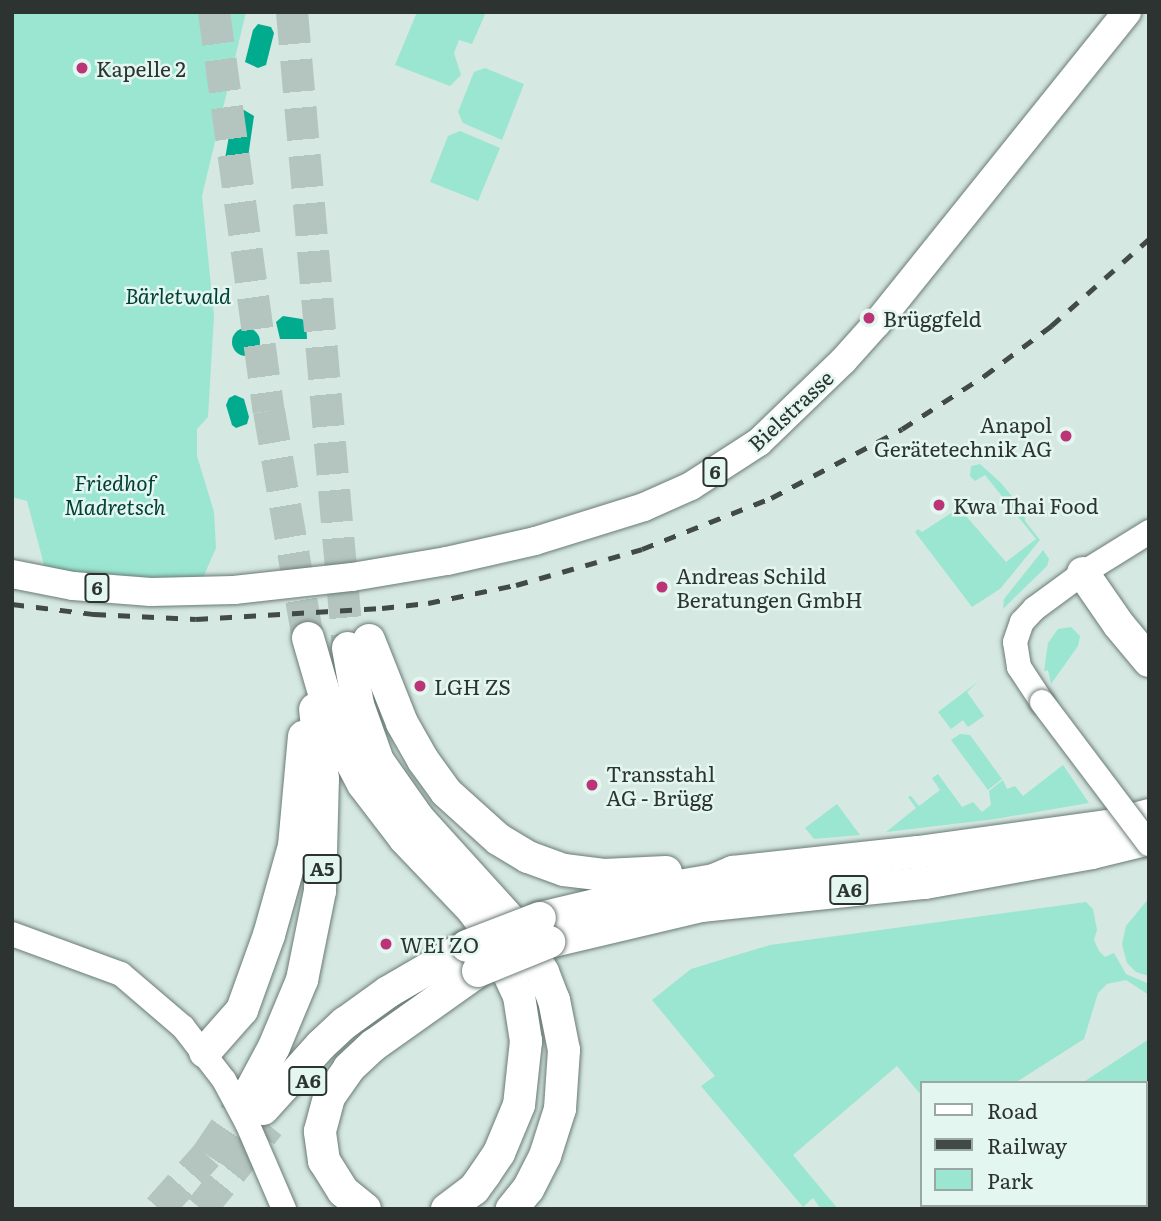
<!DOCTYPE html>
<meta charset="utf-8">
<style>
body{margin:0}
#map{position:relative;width:1161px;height:1221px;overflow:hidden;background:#d6e8e2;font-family:Literata,serif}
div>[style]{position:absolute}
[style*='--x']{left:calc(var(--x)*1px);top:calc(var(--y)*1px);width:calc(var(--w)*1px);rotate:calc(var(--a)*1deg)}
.green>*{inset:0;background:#9ae6d1}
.water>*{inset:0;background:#00ab8e}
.round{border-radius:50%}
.motorway-tunnel>*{height:32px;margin-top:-16px;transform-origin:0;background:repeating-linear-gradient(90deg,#b4c4bf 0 32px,transparent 0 48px)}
.roads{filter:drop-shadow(0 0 2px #6a7b76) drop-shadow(0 0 2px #6a7b76)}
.secondary>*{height:24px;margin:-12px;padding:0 12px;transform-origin:12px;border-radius:12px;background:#fff}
.primary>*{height:28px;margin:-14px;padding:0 14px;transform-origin:14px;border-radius:14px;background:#fff}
.motorway>*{height:32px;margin:-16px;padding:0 16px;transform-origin:16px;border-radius:16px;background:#fff}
.rail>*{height:4.5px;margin-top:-2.25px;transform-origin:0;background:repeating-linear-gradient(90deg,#424a48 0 12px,transparent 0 24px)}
.bridges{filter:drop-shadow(0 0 2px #6a7b76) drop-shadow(0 0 2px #6a7b76)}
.secondary-bridge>*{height:24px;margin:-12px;padding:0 12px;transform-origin:12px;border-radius:12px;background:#fff}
.motorway-bridge>*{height:32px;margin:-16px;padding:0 16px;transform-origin:16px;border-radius:16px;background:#fff}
.dots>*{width:19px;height:19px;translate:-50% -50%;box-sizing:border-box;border:4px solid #e3f6f0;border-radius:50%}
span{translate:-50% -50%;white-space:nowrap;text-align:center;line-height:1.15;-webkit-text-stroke:5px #e3f6f0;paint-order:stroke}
.shield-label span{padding:2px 5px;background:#e3f6f0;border:2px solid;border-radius:5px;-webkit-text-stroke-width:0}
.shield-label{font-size:19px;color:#2c3331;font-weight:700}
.poi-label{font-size:21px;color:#2c3331}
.left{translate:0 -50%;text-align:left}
.right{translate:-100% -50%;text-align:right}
.park-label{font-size:21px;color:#014034;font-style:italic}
.street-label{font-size:21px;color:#2c3331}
.frame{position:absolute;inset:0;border:14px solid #2c3331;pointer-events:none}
.legend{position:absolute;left:920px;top:1081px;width:228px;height:126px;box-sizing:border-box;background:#e3f6f0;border:2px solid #9aa8a4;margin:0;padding:9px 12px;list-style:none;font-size:21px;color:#2c3331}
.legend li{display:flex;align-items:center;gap:14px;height:35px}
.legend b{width:35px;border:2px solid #9aa8a4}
</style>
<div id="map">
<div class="green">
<div style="clip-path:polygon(12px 12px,246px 12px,202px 196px,214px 316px,208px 417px,197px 429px,197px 456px,214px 512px,216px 548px,198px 589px,46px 572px,27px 501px,12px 497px)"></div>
<div style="clip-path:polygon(417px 12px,486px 12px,472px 44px,459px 40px,454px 53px,461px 75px,450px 86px,395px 65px)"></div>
<div style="clip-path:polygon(485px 68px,524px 84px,502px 140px,463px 123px,458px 112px,474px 72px)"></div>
<div style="clip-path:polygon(460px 131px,500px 148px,478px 201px,430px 182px,448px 136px)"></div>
<div style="clip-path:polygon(980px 464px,1001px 483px,1024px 511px,1025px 521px,1040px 540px,1000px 589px,972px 607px,915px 532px,918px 529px,922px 532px,959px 508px,1006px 562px,1036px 539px,985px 475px,975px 481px,970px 476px,971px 466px)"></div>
<div style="clip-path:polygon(1043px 550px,1049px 559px,1047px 566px,1003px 609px,1004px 599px)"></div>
<div style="clip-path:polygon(1071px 627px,1080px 636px,1078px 646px,1051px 684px,1048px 670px,1044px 671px,1048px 643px,1058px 629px)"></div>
<div style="clip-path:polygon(979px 681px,967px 692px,984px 716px,968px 727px,963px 720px,951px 729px,938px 712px)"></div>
<div style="clip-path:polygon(960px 734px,970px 735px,1002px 779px,988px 790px,951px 740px)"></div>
<div style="clip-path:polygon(1063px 765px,1089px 803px,995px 819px,886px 832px,916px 808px,908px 797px,911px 796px,919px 806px,940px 790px,932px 778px,938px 774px,962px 807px,973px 802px,982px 812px,991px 805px,989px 791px,1003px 780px,1007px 789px,1015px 786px,1023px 796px)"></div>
<div style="clip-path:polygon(837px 804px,860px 835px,814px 839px,805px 828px)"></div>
<div style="clip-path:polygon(1149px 898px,1149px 976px,1136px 972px,1127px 963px,1122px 944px,1126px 926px)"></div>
<div style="clip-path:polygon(1086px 902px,1093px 909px,1097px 930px,1094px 940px,1099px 951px,1105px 957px,1114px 953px,1126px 974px,1149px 984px,1149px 995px,1126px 980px,1107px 984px,1098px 993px,1084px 1039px,1015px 1083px,921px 1083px,921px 1095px,897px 1066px,793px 1155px,838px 1209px,821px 1209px,813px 1198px,803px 1207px,701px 1086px,715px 1076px,652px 1000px,691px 969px,770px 945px)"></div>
<div style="clip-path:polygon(1149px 1039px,1149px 1182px,1145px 1186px,1145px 1083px,1082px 1083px)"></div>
</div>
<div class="water">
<div style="clip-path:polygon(258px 24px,271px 27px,274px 33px,266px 65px,258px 68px,245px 62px,253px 30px)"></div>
<div style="clip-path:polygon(244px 110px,254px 116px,246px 171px,230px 174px,223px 170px,233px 113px)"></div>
<div style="clip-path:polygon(283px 316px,302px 319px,306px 323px,307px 339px,280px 339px,276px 322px)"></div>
<div class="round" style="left:232px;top:328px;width:28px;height:28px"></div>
<div style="clip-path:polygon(235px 395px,244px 399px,249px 417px,247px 424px,236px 428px,232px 425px,226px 405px,229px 398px)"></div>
</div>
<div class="motorway-tunnel">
<div style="--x:214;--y:12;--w:403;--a:82.2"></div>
<div style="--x:269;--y:411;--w:230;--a:80.3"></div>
<div style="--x:292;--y:12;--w:638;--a:84.97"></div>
<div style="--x:159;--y:1209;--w:72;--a:-48.4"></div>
<div style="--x:207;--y:1155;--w:81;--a:-56.1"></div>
<div style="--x:201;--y:1209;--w:108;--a:-51"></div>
</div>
<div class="roads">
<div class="secondary">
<div style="--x:1042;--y:702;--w:42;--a:-123.3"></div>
<div style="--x:1019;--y:667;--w:25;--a:-99"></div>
<div style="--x:1015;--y:642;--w:21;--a:-71"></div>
<div style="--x:1022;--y:622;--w:18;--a:-47"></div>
<div style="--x:1034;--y:609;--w:61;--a:-36.3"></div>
<div style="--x:1083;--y:573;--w:78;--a:-31.8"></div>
<div style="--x:12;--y:934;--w:116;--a:20.2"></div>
<div style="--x:121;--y:974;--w:82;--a:40.5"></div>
<div style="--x:183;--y:1027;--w:67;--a:52.3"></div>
<div style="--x:224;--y:1080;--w:49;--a:61.9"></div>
<div style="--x:247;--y:1123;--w:94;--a:66.7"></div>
</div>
<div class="primary">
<div style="--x:12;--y:574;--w:62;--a:11.1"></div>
<div style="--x:73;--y:586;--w:78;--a:4.4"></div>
<div style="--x:151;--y:592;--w:83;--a:-1.4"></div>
<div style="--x:234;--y:590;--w:119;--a:-6.3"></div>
<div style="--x:352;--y:577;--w:96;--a:-9.6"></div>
<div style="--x:447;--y:561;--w:90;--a:-12.8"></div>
<div style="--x:535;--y:541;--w:114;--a:-17.3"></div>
<div style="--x:644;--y:507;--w:51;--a:-24.1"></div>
<div style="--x:691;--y:486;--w:81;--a:-32.9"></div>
<div style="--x:759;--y:442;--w:117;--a:-44"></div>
<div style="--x:843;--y:361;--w:51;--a:-48.2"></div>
<div style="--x:877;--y:323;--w:399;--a:-51.2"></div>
</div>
<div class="motorway">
<div style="--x:1083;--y:573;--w:63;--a:55.3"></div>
<div style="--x:1119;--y:625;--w:47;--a:50.2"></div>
<div style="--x:308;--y:638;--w:97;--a:73.8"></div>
<div style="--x:335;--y:731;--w:60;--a:62.2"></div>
<div style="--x:363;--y:784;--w:69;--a:52.6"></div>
<div style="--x:405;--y:839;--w:97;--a:46.3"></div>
<div style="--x:472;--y:909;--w:29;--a:54"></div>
<div style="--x:489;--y:932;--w:71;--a:64.9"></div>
<div style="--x:519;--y:996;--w:46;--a:81.2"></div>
<div style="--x:526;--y:1041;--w:64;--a:96.2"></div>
<div style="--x:519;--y:1105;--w:52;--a:112.6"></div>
<div style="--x:499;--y:1153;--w:25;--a:124"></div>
<div style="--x:485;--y:1174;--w:19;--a:126"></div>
<div style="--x:474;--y:1189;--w:34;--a:143"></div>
<div style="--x:369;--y:640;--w:89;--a:68.3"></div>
<div style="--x:402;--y:723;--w:43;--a:60.4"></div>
<div style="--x:423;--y:760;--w:39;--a:54"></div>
<div style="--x:446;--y:792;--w:70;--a:42.1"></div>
<div style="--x:498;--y:839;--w:35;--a:31"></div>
<div style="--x:528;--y:857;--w:38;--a:20"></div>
<div style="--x:564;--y:870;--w:40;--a:7.1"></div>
<div style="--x:604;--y:875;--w:62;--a:-2.8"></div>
<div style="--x:348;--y:648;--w:58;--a:80"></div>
<div style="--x:358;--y:705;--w:59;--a:70.3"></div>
<div style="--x:378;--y:761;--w:70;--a:54.9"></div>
<div style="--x:418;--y:818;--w:143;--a:47.8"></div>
<div style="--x:514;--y:924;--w:56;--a:58.9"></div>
<div style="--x:543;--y:972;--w:30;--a:69"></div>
<div style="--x:554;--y:1000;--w:51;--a:78.7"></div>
<div style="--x:564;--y:1050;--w:59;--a:93.9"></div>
<div style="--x:560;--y:1109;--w:49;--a:107.7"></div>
<div style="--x:545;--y:1156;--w:37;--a:117"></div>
<div style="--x:528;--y:1189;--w:26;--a:129"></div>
<div style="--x:540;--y:918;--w:130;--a:-13.3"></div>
<div style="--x:667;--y:888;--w:48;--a:-9.7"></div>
<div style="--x:714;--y:880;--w:21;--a:-23"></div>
<div style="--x:733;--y:872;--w:186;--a:-6.2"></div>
<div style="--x:918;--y:852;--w:192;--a:-7.8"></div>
<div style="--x:1108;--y:826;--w:42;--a:-15"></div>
<div style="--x:549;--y:942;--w:156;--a:-13.3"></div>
<div style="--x:701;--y:906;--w:225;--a:-5.9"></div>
<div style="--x:925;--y:883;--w:170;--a:-10.2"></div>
<div style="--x:1092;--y:853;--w:59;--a:-13.8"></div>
<div style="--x:205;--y:1052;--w:56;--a:-48.6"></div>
<div style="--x:242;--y:1010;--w:80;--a:-70.2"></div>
<div style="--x:269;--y:935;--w:92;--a:-74.3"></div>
<div style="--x:294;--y:846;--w:110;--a:-84.8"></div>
<div style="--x:252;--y:1088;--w:47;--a:-61.8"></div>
<div style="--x:274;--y:1047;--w:73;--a:-67.3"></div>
<div style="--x:302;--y:980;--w:91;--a:-78.6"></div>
<div style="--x:320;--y:891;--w:112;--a:-88.5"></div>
<div style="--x:323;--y:779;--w:70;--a:-96.5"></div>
<div style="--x:263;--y:1109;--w:86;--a:-47.8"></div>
<div style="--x:321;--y:1045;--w:33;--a:-43"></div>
<div style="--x:345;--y:1023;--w:53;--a:-35.8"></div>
<div style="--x:388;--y:992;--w:91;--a:-30.2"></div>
<div style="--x:365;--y:1209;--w:28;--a:-141"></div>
<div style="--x:343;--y:1191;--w:36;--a:-122"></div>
<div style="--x:324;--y:1161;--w:30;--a:-98"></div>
<div style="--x:320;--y:1131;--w:35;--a:-75"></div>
<div style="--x:329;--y:1097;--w:35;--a:-55"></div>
<div style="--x:349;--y:1068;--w:34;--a:-43"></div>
<div style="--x:374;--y:1045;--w:128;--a:-35.4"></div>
</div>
</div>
<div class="rail">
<div style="--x:12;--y:604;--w:83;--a:7"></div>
<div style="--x:94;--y:614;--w:102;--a:2.8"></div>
<div style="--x:196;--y:619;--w:186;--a:-3.4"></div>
<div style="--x:382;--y:608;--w:46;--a:-6.2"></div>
<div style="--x:428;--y:603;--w:90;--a:-11.6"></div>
<div style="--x:516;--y:585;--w:131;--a:-15.9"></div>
<div style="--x:642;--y:549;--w:139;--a:-21.6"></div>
<div style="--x:771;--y:498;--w:148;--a:-27.8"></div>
<div style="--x:902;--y:429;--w:98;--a:-32.9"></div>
<div style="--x:984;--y:376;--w:84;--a:-36.7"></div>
<div style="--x:1051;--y:326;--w:131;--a:-41.6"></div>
</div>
<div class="bridges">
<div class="secondary-bridge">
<div style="--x:1042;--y:702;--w:178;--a:53"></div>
</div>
<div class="motorway-bridge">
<div style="--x:467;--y:946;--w:78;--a:-21"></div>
<div style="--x:478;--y:971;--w:77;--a:-22.2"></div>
</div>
</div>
<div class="dots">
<div style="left:82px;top:68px;background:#bb3475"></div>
<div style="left:869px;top:318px;background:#bb3475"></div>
<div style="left:1066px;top:436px;background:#bb3475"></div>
<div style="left:939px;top:505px;background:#bb3475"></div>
<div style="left:662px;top:587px;background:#bb3475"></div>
<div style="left:420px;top:686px;background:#bb3475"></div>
<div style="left:592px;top:785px;background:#bb3475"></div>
<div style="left:386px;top:944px;background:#bb3475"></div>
</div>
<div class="shield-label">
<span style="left:715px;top:472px">6</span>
<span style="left:97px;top:588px">6</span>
<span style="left:322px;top:869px">A5</span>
<span style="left:849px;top:890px">A6</span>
<span style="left:308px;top:1081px">A6</span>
</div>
<div class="poi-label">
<span class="left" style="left:96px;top:68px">Kapelle 2</span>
<span class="left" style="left:883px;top:318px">Brüggfeld</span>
<span class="right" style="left:1052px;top:436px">Anapol<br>Gerätetechnik AG</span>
<span class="left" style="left:953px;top:505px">Kwa Thai Food</span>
<span class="left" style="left:676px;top:587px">Andreas Schild<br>Beratungen GmbH</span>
<span class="left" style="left:434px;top:686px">LGH ZS</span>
<span class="left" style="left:606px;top:785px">Transstahl<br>AG - Brügg</span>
<span class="left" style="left:400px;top:944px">WEI ZO</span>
</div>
<div class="park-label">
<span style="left:178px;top:295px">Bärletwald</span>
<span style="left:115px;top:494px">Friedhof<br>Madretsch</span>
</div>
<div class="street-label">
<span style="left:790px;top:410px;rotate:-43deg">Bielstrasse</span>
</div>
<div class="frame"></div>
<ul class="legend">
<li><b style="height:9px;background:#fff"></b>Road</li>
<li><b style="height:9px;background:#424a48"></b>Railway</li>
<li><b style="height:19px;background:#9ae6d1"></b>Park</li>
</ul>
</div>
